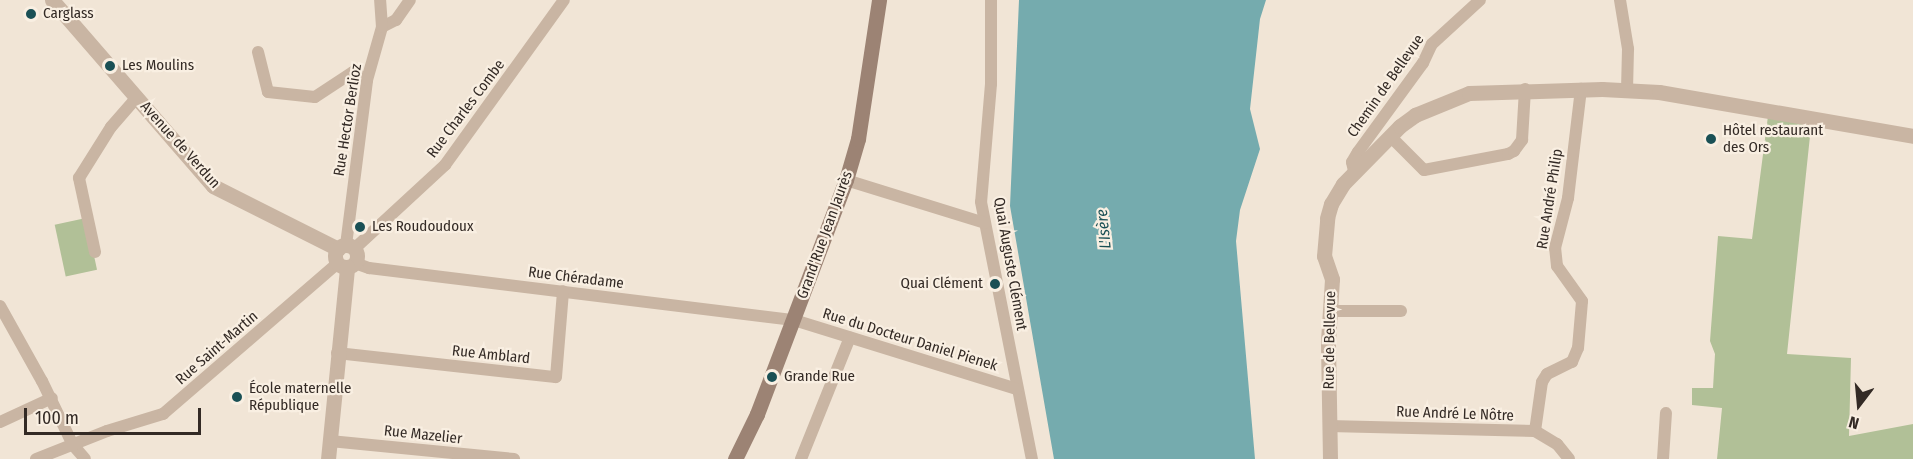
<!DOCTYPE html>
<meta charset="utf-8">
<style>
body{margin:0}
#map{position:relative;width:1913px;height:459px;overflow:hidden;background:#f1e5d6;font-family:"Fira Sans Condensed",sans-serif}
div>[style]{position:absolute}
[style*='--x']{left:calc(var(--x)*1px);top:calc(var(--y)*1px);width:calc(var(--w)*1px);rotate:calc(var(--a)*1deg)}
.green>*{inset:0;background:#b1c097;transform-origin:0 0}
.water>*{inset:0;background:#75abae}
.minor>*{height:12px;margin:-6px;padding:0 6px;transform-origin:6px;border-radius:6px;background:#c9b5a3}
.tertiary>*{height:15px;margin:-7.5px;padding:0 7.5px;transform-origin:7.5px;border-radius:7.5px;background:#c9b5a3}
.tertiary>.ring{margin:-7.5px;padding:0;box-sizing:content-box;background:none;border:15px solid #c9b5a3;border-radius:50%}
.secondary>*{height:15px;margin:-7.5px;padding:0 7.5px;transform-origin:7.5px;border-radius:7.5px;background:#9c8374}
.dots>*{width:16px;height:16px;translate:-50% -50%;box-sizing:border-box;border:3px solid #f9efe2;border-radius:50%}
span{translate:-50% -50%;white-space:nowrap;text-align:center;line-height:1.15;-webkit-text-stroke:4.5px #f9efe2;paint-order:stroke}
.poi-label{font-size:15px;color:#332a25}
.left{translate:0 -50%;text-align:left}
.right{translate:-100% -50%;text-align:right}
.street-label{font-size:15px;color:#332a25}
.water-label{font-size:16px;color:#1a5055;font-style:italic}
.north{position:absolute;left:1829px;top:375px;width:60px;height:60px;-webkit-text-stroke:4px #f9efe2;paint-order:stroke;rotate:196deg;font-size:16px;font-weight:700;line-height:24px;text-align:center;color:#332a25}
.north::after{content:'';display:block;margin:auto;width:21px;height:27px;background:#332a25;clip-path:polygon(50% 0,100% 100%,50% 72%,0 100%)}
.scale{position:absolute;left:24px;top:408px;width:177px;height:27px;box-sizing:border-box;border:3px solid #332a25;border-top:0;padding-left:8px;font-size:18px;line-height:21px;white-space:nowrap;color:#332a25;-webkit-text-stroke:4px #f9efe2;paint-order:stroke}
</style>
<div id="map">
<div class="green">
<div style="clip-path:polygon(1768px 116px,1814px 125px,1810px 136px,1787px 354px,1851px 358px,1849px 436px,1913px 424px,1913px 459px,1717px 459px,1722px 408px,1692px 405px,1692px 388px,1713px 388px,1715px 354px,1710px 341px,1718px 236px,1752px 239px)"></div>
<div style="left:86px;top:218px;width:53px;height:32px;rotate:78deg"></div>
</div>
<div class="water">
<div style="clip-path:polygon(1019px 0,1266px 0,1260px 19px,1250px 109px,1260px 149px,1240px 210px,1236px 241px,1255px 459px,1054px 459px,1010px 206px)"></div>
</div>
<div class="minor">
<div style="--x:991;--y:0;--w:84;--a:90"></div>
<div style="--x:991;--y:84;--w:118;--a:94.8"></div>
<div style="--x:981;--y:202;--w:262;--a:78.8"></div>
<div style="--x:1620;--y:0;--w:50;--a:80.7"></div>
<div style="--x:1628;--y:49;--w:41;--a:91.4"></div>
<div style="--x:382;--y:27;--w:16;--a:-27"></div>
<div style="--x:396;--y:20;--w:24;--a:-55"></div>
<div style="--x:258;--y:52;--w:41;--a:76"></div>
<div style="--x:268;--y:92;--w:47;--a:6.1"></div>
<div style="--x:315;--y:97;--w:45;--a:-33.3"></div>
<div style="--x:353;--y:72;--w:16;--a:30"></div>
<div style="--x:1390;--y:136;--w:48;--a:45"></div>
<div style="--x:1424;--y:170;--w:86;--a:-10.8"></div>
<div style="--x:1508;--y:154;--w:7;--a:-27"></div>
<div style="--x:1514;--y:151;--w:14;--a:-54"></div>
<div style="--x:1522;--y:140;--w:51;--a:-86.6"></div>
<div style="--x:1354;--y:171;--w:9;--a:-103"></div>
<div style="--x:1352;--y:162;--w:12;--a:-59"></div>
<div style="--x:1358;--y:152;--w:110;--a:-53.9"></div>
<div style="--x:1423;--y:63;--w:21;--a:-65"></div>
<div style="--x:1432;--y:44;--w:65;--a:-42.5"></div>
<div style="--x:846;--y:180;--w:145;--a:17.2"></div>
<div style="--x:346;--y:245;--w:166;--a:-82.7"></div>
<div style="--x:367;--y:80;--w:55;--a:-74.2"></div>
<div style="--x:382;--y:27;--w:27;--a:-94"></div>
<div style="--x:354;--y:249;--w:124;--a:-42.7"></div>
<div style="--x:445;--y:165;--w:203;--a:-54.2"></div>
<div style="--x:95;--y:252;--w:76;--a:-102.2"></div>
<div style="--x:79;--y:178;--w:60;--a:-57.9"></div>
<div style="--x:111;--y:127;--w:40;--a:-49"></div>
<div style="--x:355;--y:263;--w:15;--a:20"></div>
<div style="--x:369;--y:268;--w:428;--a:7"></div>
<div style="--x:794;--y:320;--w:233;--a:17.2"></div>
<div style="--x:0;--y:306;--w:86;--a:60.8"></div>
<div style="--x:42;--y:381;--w:71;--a:64.2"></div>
<div style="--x:73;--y:445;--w:18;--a:49"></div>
<div style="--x:1331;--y:311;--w:70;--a:0"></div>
<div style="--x:337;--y:353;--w:220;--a:6.3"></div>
<div style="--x:556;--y:377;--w:86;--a:-85.3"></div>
<div style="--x:0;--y:422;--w:57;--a:-24.8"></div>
<div style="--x:1329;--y:426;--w:206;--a:1.4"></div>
<div style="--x:1535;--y:431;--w:26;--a:31"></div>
<div style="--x:1557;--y:444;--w:19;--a:51"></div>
<div style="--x:1535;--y:431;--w:49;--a:-81.9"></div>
<div style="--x:1542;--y:382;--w:9;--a:-58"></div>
<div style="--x:1547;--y:374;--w:28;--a:-26"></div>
<div style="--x:1572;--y:362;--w:15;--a:-67"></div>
<div style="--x:1578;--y:348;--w:47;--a:-85.1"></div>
<div style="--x:1582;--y:301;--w:43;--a:-125.5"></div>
<div style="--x:1557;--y:266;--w:18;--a:-96"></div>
<div style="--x:1555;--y:248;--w:52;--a:-75.4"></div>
<div style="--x:1568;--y:198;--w:110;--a:-83.2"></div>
<div style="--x:330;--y:441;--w:185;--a:5.6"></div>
<div style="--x:36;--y:459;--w:76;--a:-21.5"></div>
<div style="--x:107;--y:431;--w:59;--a:-16.9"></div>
<div style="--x:163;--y:414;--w:231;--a:-40.8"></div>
<div style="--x:801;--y:459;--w:131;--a:-68.1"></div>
<div style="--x:1663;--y:459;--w:46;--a:-86.3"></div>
</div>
<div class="tertiary">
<div style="--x:52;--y:0;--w:246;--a:49.1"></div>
<div style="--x:213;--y:186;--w:140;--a:26.7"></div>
<div class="ring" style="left:335px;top:245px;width:7px;height:7px"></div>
<div style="--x:328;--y:459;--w:193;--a:-84.3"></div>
<div style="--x:1330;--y:459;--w:118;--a:-91"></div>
<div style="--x:1328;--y:341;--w:62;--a:-86.3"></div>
<div style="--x:1332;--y:279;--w:24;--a:-109"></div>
<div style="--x:1324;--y:256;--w:38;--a:-85"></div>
<div style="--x:1327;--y:218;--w:15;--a:-74"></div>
<div style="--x:1331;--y:204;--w:23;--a:-59"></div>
<div style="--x:1343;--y:184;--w:81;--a:-45.5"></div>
<div style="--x:1400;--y:126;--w:19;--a:-36"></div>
<div style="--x:1415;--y:115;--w:58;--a:-22.2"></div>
<div style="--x:1469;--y:93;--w:133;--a:-1.7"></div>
<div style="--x:1602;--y:89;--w:57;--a:3"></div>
<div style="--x:1659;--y:92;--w:258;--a:9.8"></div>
</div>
<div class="secondary">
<div style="--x:735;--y:459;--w:50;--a:-63.9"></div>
<div style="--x:757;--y:414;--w:250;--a:-69.2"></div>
<div style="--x:846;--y:180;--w:43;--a:-73.7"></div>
<div style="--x:858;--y:139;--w:141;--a:-81.4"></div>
</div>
<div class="dots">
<div style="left:31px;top:14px;background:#1a5055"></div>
<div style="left:110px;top:66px;background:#1a5055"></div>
<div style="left:1711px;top:139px;background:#1a5055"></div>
<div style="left:360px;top:227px;background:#1a5055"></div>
<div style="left:995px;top:284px;background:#1a5055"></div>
<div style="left:772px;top:377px;background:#1a5055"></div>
<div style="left:237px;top:397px;background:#1a5055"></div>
</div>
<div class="poi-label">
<span class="left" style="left:43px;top:14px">Carglass</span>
<span class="left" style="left:122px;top:66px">Les Moulins</span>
<span class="left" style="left:1723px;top:139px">Hôtel restaurant<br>des Ors</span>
<span class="left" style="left:372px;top:227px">Les Roudoudoux</span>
<span class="right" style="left:983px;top:284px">Quai Clément</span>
<span class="left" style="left:784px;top:377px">Grande Rue</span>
<span class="left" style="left:249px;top:397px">École maternelle<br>République</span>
</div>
<div class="street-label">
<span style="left:1386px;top:86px;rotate:-55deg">Chemin de Bellevue</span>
<span style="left:466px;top:109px;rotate:-53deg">Rue Charles Combe</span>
<span style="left:348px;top:120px;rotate:-81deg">Rue Hector Berlioz</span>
<span style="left:180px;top:145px;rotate:48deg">Avenue de Verdun</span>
<span style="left:1550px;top:199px;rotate:-81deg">Rue André Philip</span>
<span style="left:825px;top:235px;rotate:-70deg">Grand'Rue Jean Jaurès</span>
<span style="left:1010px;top:264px;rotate:80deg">Quai Auguste Clément</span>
<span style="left:576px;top:278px;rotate:7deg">Rue Chéradame</span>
<span style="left:910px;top:340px;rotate:17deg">Rue du Docteur Daniel Pienek</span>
<span style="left:1330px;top:340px;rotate:-89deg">Rue de Bellevue</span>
<span style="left:217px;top:348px;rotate:-41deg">Rue Saint-Martin</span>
<span style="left:491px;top:355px;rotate:6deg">Rue Amblard</span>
<span style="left:1455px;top:414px;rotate:2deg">Rue André Le Nôtre</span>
<span style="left:423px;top:435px;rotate:6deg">Rue Mazelier</span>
</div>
<div class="water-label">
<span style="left:1104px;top:229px;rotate:-96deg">L'Isère</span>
</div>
<div class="north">N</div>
<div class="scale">100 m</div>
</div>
